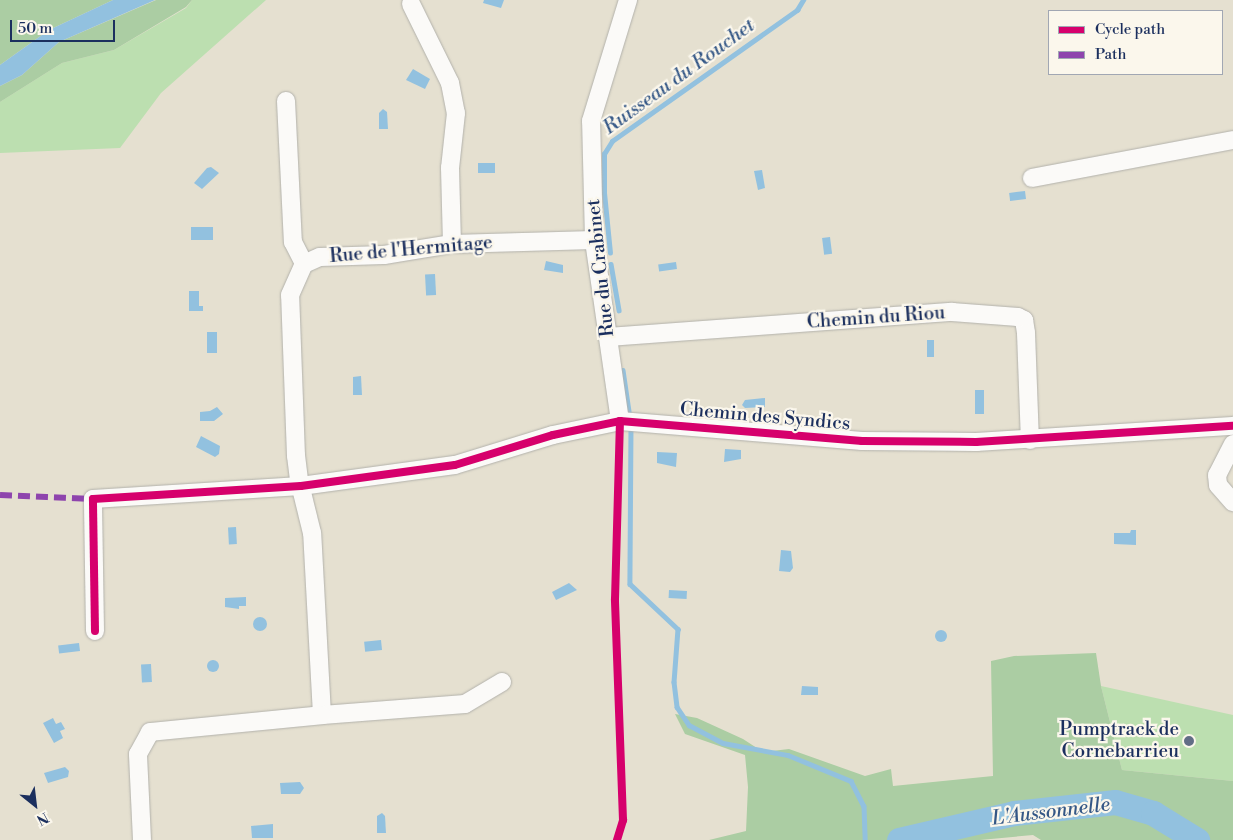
<!DOCTYPE html>
<style>
body{margin:0}
#map{position:relative;width:1233px;height:840px;overflow:hidden;background:#e5e0d0;font-family:"Libre Bodoni",serif}
div>[style]{position:absolute}
[style*='--x']{left:calc(var(--x)*1px);top:calc(var(--y)*1px);width:calc(var(--w)*1px);rotate:calc(var(--a)*1deg)}
.green>*{inset:0;background:#bcdfb0}
.forest>*{inset:0;background:#abcda3}
.water>*{inset:0;background:#92c1df;transform-origin:0 0}
.round{border-radius:50%}
.stream>*{height:4.5px;margin:-2.25px;padding:0 2.25px;transform-origin:2.25px;border-radius:2.25px;background:#92c1df}
.river>*{height:25px;margin:-12.5px;padding:0 12.5px;transform-origin:12.5px;border-radius:12.5px;background:#92c1df}
.roads{filter:drop-shadow(0 0 1px #b2b1ab) drop-shadow(0 0 1px #b2b1ab)}
.minor>*{height:18px;margin:-9px;padding:0 9px;transform-origin:9px;border-radius:9px;background:#fbfaf8}
.quiet>*{height:6px;margin-top:-3px;transform-origin:0;background:repeating-linear-gradient(90deg,#8e44ad 0 12px,transparent 0 18px)}
.cycleway>*{height:8px;margin:-4px;padding:0 4px;transform-origin:4px;border-radius:4px;background:#d6006c}
.dots>*{width:14px;height:14px;translate:-50% -50%;box-sizing:border-box;border:2px solid #fbf7ec;border-radius:50%}
span{translate:-50% -50%;white-space:nowrap;text-align:center;line-height:1.15;-webkit-text-stroke:4.5px #fbf7ec;paint-order:stroke}
.street-label{font-size:19px;color:#1b2f5e}
.poi-label{font-size:19px;color:#1b2f5e}
.right{translate:-100% -50%;text-align:right}
.water-label{font-size:20px;color:#345786;font-style:italic}
.legend{position:absolute;left:1048px;top:10px;width:175px;height:65px;box-sizing:border-box;background:#fbf7ec;border:1px solid #a1a7b3;margin:0;padding:6px 9px;list-style:none;font-size:15px;color:#1b2f5e}
.legend li{display:flex;align-items:center;gap:10px;height:25px}
.legend b{width:25px;border:1px solid #a1a7b3}
.north{position:absolute;left:10px;top:780px;width:50px;height:50px;-webkit-text-stroke:4px #fbf7ec;paint-order:stroke;rotate:151deg;font-size:14px;font-weight:700;line-height:20px;text-align:center;color:#1b2f5e}
.north::after{content:'';display:block;margin:auto;width:18px;height:22px;background:#1b2f5e;clip-path:polygon(50% 0,100% 100%,50% 72%,0 100%)}
.scale{position:absolute;left:10px;top:20px;width:105px;height:22px;box-sizing:border-box;border:2px solid #1b2f5e;border-top:0;padding-left:6px;font-size:15px;line-height:18px;white-space:nowrap;color:#1b2f5e;-webkit-text-stroke:4px #fbf7ec;paint-order:stroke}
</style>
<div id="map">
<div class="green">
<div style="clip-path:polygon(192px 0,266px 0,161px 93px,120px 148px,0 153px,0 102px,62px 63px,114px 50px,186px 8px)"></div>
<div style="clip-path:polygon(1101px 686px,1233px 715px,1233px 781px,1122px 770px)"></div>
</div>
<div class="forest">
<div style="clip-path:polygon(0 0,113px 0,49px 30px,0 65px)"></div>
<div style="clip-path:polygon(156px 0,192px 0,186px 7px,114px 50px,62px 63px,0 102px,0 86px,22px 75px,59px 42px)"></div>
<div style="clip-path:polygon(1096px 653px,1101px 686px,1122px 770px,1233px 781px,1233px 840px,1041px 840px,1033px 835px,980px 840px,709px 840px,746px 831px,748px 787px,745px 755px,685px 734px,675px 714px,697px 718px,743px 739px,763px 752px,789px 749px,865px 776px,891px 769px,893px 786px,993px 776px,991px 661px,1014px 656px)"></div>
</div>
<div class="water">
<div style="clip-path:polygon(113px 0,155px 0,59px 42px,22px 75px,0 86px,0 65px,49px 30px)"></div>
<div style="clip-path:polygon(484px 0,504px 0,501px 8px,483px 3px)"></div>
<div style="clip-path:polygon(413px 69px,430px 79px,425px 89px,406px 80px)"></div>
<div style="clip-path:polygon(383px 109px,387px 112px,388px 129px,379px 129px,379px 113px)"></div>
<div style="left:478px;top:163px;width:17px;height:10px"></div>
<div style="clip-path:polygon(211px 167px,219px 173px,202px 189px,194px 183px,207px 168px)"></div>
<div style="clip-path:polygon(762px 170px,765px 188px,758px 190px,754px 171px)"></div>
<div style="left:1025px;top:191px;width:8px;height:16px;rotate:83deg"></div>
<div style="left:191px;top:227px;width:22px;height:13px"></div>
<div style="left:830px;top:237px;width:17px;height:8px;rotate:83deg"></div>
<div style="clip-path:polygon(546px 261px,563px 265px,563px 273px,544px 270px)"></div>
<div style="left:676px;top:262px;width:7px;height:18px;rotate:82deg"></div>
<div style="left:435px;top:274px;width:21px;height:10px;rotate:87deg"></div>
<div style="clip-path:polygon(189px 291px,199px 291px,199px 306px,203px 306px,203px 311px,189px 311px)"></div>
<div style="left:207px;top:332px;width:10px;height:21px"></div>
<div style="left:927px;top:340px;width:7px;height:17px"></div>
<div style="clip-path:polygon(361px 376px,362px 395px,353px 395px,353px 377px)"></div>
<div style="left:975px;top:390px;width:9px;height:24px"></div>
<div style="clip-path:polygon(765px 398px,765px 407px,745px 408px,742px 405px,745px 400px)"></div>
<div style="clip-path:polygon(217px 407px,223px 414px,214px 421px,200px 421px,200px 412px,210px 411px)"></div>
<div style="clip-path:polygon(201px 436px,220px 446px,219px 454px,215px 457px,196px 447px)"></div>
<div style="clip-path:polygon(725px 449px,741px 450px,741px 459px,724px 462px)"></div>
<div style="clip-path:polygon(657px 452px,677px 453px,676px 467px,657px 463px)"></div>
<div style="left:236px;top:527px;width:17px;height:8px;rotate:87deg"></div>
<div style="clip-path:polygon(1131px 530px,1136px 530px,1136px 545px,1114px 544px,1114px 533px,1130px 533px)"></div>
<div style="clip-path:polygon(781px 550px,791px 551px,793px 568px,790px 572px,779px 571px)"></div>
<div style="clip-path:polygon(569px 583px,577px 590px,556px 600px,552px 592px)"></div>
<div style="left:669px;top:590px;width:18px;height:8px;rotate:3deg"></div>
<div style="clip-path:polygon(246px 597px,246px 606px,239px 606px,239px 609px,225px 607px,225px 598px)"></div>
<div class="round" style="left:253px;top:617px;width:14px;height:14px"></div>
<div class="round" style="left:935px;top:630px;width:12px;height:12px"></div>
<div style="left:381px;top:640px;width:10px;height:17px;rotate:84deg"></div>
<div style="left:79px;top:643px;width:8px;height:21px;rotate:83deg"></div>
<div class="round" style="left:207px;top:660px;width:12px;height:12px"></div>
<div style="left:151px;top:664px;width:18px;height:10px;rotate:87deg"></div>
<div style="clip-path:polygon(802px 686px,818px 687px,818px 695px,801px 695px)"></div>
<div style="clip-path:polygon(53px 718px,56px 724px,61px 722px,65px 729px,60px 731px,63px 738px,54px 743px,43px 723px)"></div>
<div style="clip-path:polygon(65px 767px,69px 771px,68px 777px,48px 783px,44px 773px)"></div>
<div style="clip-path:polygon(300px 782px,304px 788px,300px 794px,281px 794px,280px 783px)"></div>
<div style="clip-path:polygon(382px 813px,385px 816px,386px 833px,377px 833px,377px 816px)"></div>
<div style="clip-path:polygon(273px 824px,273px 838px,252px 838px,251px 826px)"></div>
</div>
<div class="stream">
<div style="--x:610;--y:253;--w:60;--a:-95.7"></div>
<div style="--x:604;--y:193;--w:39;--a:-90"></div>
<div style="--x:604;--y:154;--w:15;--a:-58"></div>
<div style="--x:612;--y:141;--w:227;--a:-35.3"></div>
<div style="--x:797;--y:10;--w:12;--a:-59"></div>
<div style="--x:611;--y:264;--w:47;--a:80.1"></div>
<div style="--x:623;--y:370;--w:49;--a:81.7"></div>
<div style="--x:631;--y:426;--w:158;--a:90.4"></div>
<div style="--x:630;--y:584;--w:66;--a:43.2"></div>
<div style="--x:678;--y:629;--w:53;--a:94.3"></div>
<div style="--x:674;--y:682;--w:25;--a:83"></div>
<div style="--x:677;--y:707;--w:22;--a:56"></div>
<div style="--x:689;--y:725;--w:38;--a:28"></div>
<div style="--x:723;--y:743;--w:66;--a:10.5"></div>
<div style="--x:788;--y:755;--w:68;--a:22.4"></div>
<div style="--x:851;--y:781;--w:28;--a:63"></div>
<div style="--x:864;--y:806;--w:34;--a:88"></div>
</div>
<div class="river">
<div style="--x:899;--y:840;--w:118;--a:-13.2"></div>
<div style="--x:1014;--y:813;--w:102;--a:-6.2"></div>
<div style="--x:1115;--y:802;--w:40;--a:16"></div>
<div style="--x:1153;--y:813;--w:52;--a:31.5"></div>
</div>
<div class="roads">
<div class="minor">
<div style="--x:411;--y:4;--w:88;--a:63.7"></div>
<div style="--x:450;--y:83;--w:31;--a:79"></div>
<div style="--x:456;--y:113;--w:55;--a:96.2"></div>
<div style="--x:450;--y:168;--w:76;--a:88.5"></div>
<div style="--x:286;--y:101;--w:141;--a:87.2"></div>
<div style="--x:293;--y:242;--w:25;--a:63"></div>
<div style="--x:1032;--y:178;--w:205;--a:-10.7"></div>
<div style="--x:608;--y:337;--w:345;--a:-4.2"></div>
<div style="--x:952;--y:312;--w:66;--a:4.3"></div>
<div style="--x:1018;--y:317;--w:7;--a:27"></div>
<div style="--x:1024;--y:320;--w:13;--a:81"></div>
<div style="--x:1026;--y:333;--w:107;--a:87.9"></div>
<div style="--x:620;--y:421;--w:183;--a:-98.2"></div>
<div style="--x:594;--y:240;--w:119;--a:-91.4"></div>
<div style="--x:591;--y:121;--w:127;--a:-73"></div>
<div style="--x:1233;--y:444;--w:35;--a:117"></div>
<div style="--x:1217;--y:475;--w:10;--a:84"></div>
<div style="--x:1218;--y:485;--w:23;--a:49"></div>
<div style="--x:95;--y:631;--w:132;--a:-90.9"></div>
<div style="--x:93;--y:499;--w:208;--a:-3.6"></div>
<div style="--x:301;--y:486;--w:155;--a:-7.8"></div>
<div style="--x:455;--y:465;--w:102;--a:-17"></div>
<div style="--x:553;--y:435;--w:68;--a:-11.8"></div>
<div style="--x:620;--y:421;--w:243;--a:4.7"></div>
<div style="--x:862;--y:441;--w:114;--a:0.5"></div>
<div style="--x:976;--y:442;--w:257;--a:-3.6"></div>
<div style="--x:502;--y:682;--w:43;--a:149.3"></div>
<div style="--x:465;--y:704;--w:143;--a:175.6"></div>
<div style="--x:322;--y:715;--w:182;--a:-93.1"></div>
<div style="--x:312;--y:533;--w:55;--a:-103.8"></div>
<div style="--x:299;--y:480;--w:24;--a:-97"></div>
<div style="--x:296;--y:456;--w:161;--a:-92.1"></div>
<div style="--x:290;--y:295;--w:34;--a:-66"></div>
<div style="--x:304;--y:264;--w:17;--a:-24"></div>
<div style="--x:320;--y:257;--w:64;--a:-1.8"></div>
<div style="--x:384;--y:255;--w:69;--a:-9.2"></div>
<div style="--x:452;--y:244;--w:142;--a:-1.6"></div>
<div style="--x:142;--y:840;--w:86;--a:-92.7"></div>
<div style="--x:138;--y:754;--w:25;--a:-61"></div>
<div style="--x:150;--y:732;--w:173;--a:-5.6"></div>
</div>
</div>
<div class="quiet">
<div style="--x:0;--y:495;--w:93;--a:2.5"></div>
</div>
<div class="cycleway">
<div style="--x:95;--y:631;--w:132;--a:-90.9"></div>
<div style="--x:93;--y:499;--w:208;--a:-3.6"></div>
<div style="--x:301;--y:486;--w:155;--a:-7.8"></div>
<div style="--x:455;--y:465;--w:102;--a:-17"></div>
<div style="--x:553;--y:435;--w:68;--a:-11.8"></div>
<div style="--x:620;--y:421;--w:243;--a:4.7"></div>
<div style="--x:862;--y:441;--w:114;--a:0.5"></div>
<div style="--x:976;--y:442;--w:257;--a:-3.6"></div>
<div style="--x:617;--y:840;--w:21;--a:-73"></div>
<div style="--x:623;--y:820;--w:221;--a:-92.1"></div>
<div style="--x:615;--y:599;--w:178;--a:-88.4"></div>
</div>
<div class="dots">
<div style="left:1189px;top:741px;background:#626d86"></div>
</div>
<div class="street-label">
<span style="left:411px;top:250px;rotate:-5deg">Rue de l'Hermitage</span>
<span style="left:601px;top:268px;rotate:-96deg">Rue du Crabinet</span>
<span style="left:876px;top:318px;rotate:-4deg">Chemin du Riou</span>
<span style="left:765px;top:417px;rotate:5deg">Chemin des Syndics</span>
</div>
<div class="poi-label">
<span class="right" style="left:1179px;top:741px">Pumptrack de<br>Cornebarrieu</span>
</div>
<div class="water-label">
<span style="left:679px;top:77px;rotate:-36deg">Ruisseau du Rouchet</span>
<span style="left:1051px;top:812px;rotate:-7deg">L'Aussonnelle</span>
</div>
<ul class="legend">
<li><b style="height:6px;background:#d6006c"></b>Cycle path</li>
<li><b style="height:6px;background:#8e44ad"></b>Path</li>
</ul>
<div class="north">N</div>
<div class="scale">50 m</div>
</div>
